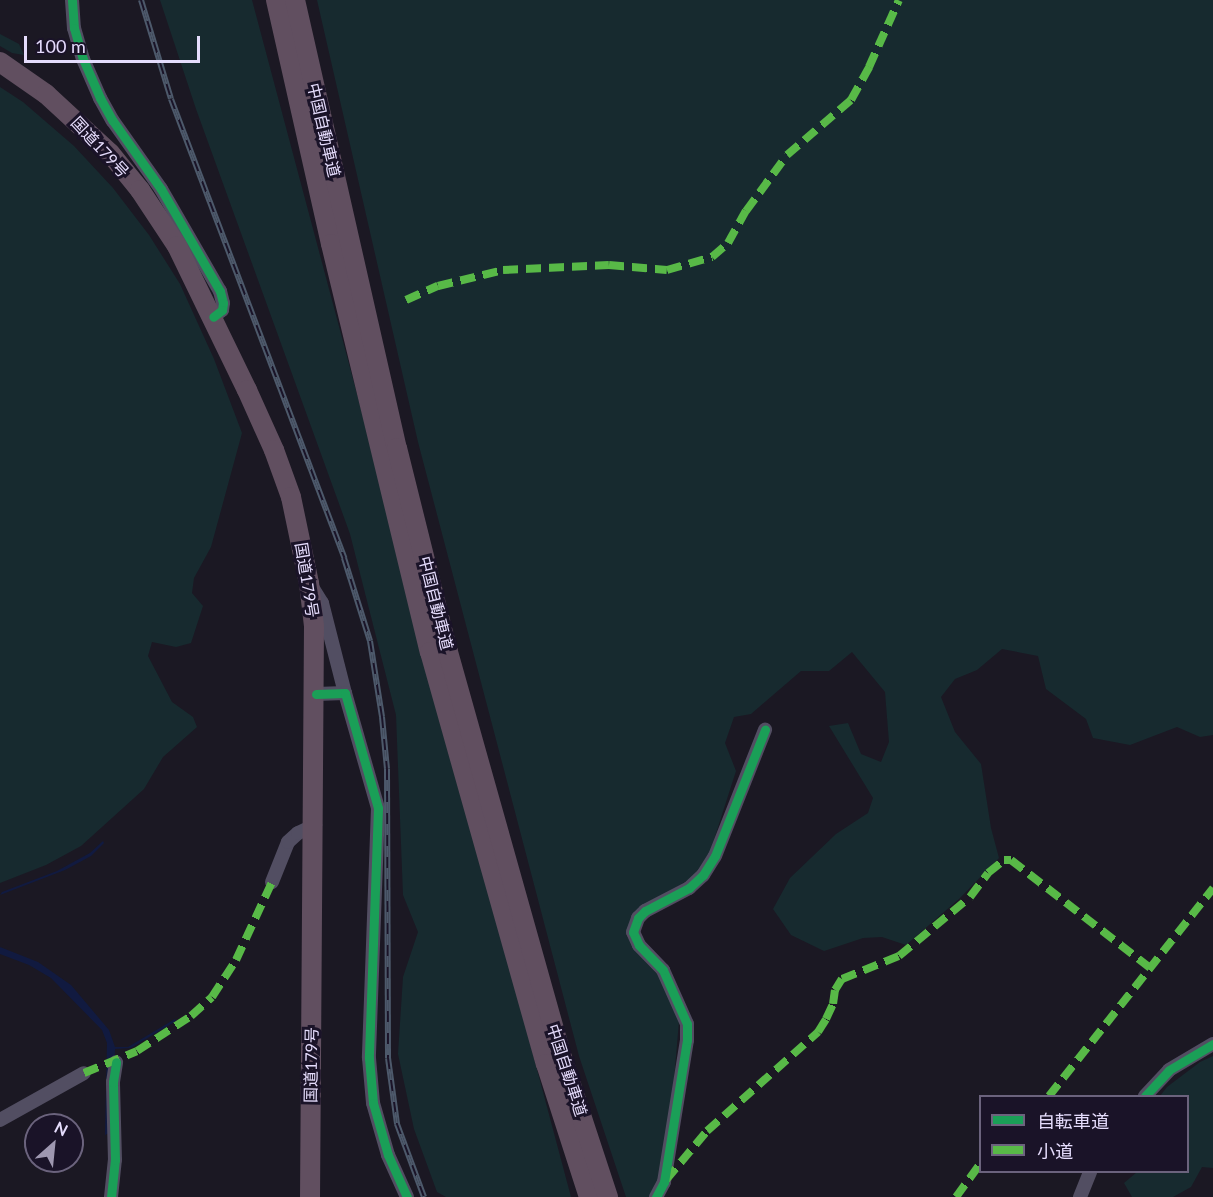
<!DOCTYPE html>
<meta charset="utf-8">
<style>
body{margin:0}
#map{position:relative;width:1213px;height:1197px;overflow:hidden;background:#1b1823;font-family:Lato,"Noto Sans JP",sans-serif}
div>[style]{position:absolute}
[style*='--x']{left:calc(var(--x)*1px);top:calc(var(--y)*1px);width:calc(var(--w)*1px);rotate:calc(var(--a)*1deg)}
.green>*{inset:0;background:#172a2f}
.water>*{inset:0;background:#111a40}
.minor>*{height:14px;margin:-7px;padding:0 7px;transform-origin:7px;border-radius:7px;background:#524e62}
.highway>*{height:20px;margin:-10px;padding:0 10px;transform-origin:10px;border-radius:10px;background:#614f60}
.rail>*{height:6px;margin-top:-3px;transform-origin:0;background:repeating-linear-gradient(90deg,#1a1328 0 11px,#4d596b 0 22px);box-sizing:border-box;border-block:2px solid #4d596b}
.quiet>*{height:8px;margin-top:-4px;transform-origin:0;background:repeating-linear-gradient(90deg,#58b947 0 15px,transparent 0 23px)}
.cycleway>*{height:9px;margin:-4.5px;padding:0 4.5px;transform-origin:4.5px;border-radius:4.5px;background:#1a9f57}
span{translate:-50% -50%;white-space:nowrap;text-align:center;line-height:1.15;-webkit-text-stroke:6px #1a1328;paint-order:stroke}
.street-label{font-size:16px;color:#e5dcfc}
.legend{position:absolute;left:979px;top:1095px;width:210px;height:78px;box-sizing:border-box;background:#1a1328;border:2px solid #6b637d;margin:0;padding:8px 10px;list-style:none;font-size:18px;color:#e5dcfc}
.legend li{display:flex;align-items:center;gap:12px;height:30px}
.legend b{width:30px;border:2px solid #6b637d}
.north{position:absolute;left:24px;top:1113px;width:60px;height:60px;box-sizing:border-box;background:#1a1328;border:2px solid #6b637d;border-radius:50%;rotate:27deg;font-size:16px;font-weight:700;line-height:24px;text-align:center;color:#e5dcfc}
.north::after{content:'';display:block;margin:auto;width:21px;height:27px;background:#9e97b0;clip-path:polygon(50% 0,100% 100%,50% 72%,0 100%)}
.scale{position:absolute;left:24px;top:36px;width:176px;height:27px;box-sizing:border-box;border:3px solid #e5dcfc;border-top:0;padding-left:8px;font-size:18px;line-height:21px;white-space:nowrap;color:#e5dcfc;-webkit-text-stroke:4px #1a1328;paint-order:stroke}
</style>
<div id="map">
<div class="green">
<div style="clip-path:polygon(160px 0,252px 0,571px 1197px,446px 1197px,437px 1192px,414px 1129px,398px 1054px,403px 977px,418px 932px,403px 895px,396px 715px,350px 534px,196px 109px)"></div>
<div style="clip-path:polygon(317px 0,1213px 0,1213px 735px,1200px 737px,1177px 727px,1130px 745px,1093px 738px,1086px 719px,1046px 689px,1038px 656px,1002px 649px,977px 670px,955px 679px,941px 697px,955px 732px,981px 764px,991px 828px,999px 858px,959px 899px,906px 945px,882px 937px,863px 938px,824px 951px,791px 935px,773px 909px,790px 878px,836px 834px,868px 813px,873px 798px,829px 726px,848px 723px,861px 754px,881px 762px,889px 742px,885px 692px,852px 652px,829px 671px,801px 671px,751px 714px,734px 717px,725px 743px,736px 771px,710px 852px,693px 877px,638px 911px,626px 935px,639px 955px,658px 975px,679px 1021px,674px 1080px,661px 1172px,651px 1197px,626px 1197px,579px 1056px,418px 442px)"></div>
<div style="clip-path:polygon(0 34px,19px 44px,24px 55px,12px 53px,0 46px)"></div>
<div style="clip-path:polygon(0 87px,23px 102px,74px 146px,113px 188px,149px 235px,180px 284px,214px 359px,242px 433px,211px 547px,194px 578px,192px 593px,203px 606px,191px 643px,176px 647px,152px 642px,148px 656px,172px 702px,193px 717px,197px 727px,163px 757px,144px 789px,81px 846px,46px 865px,0 883px)"></div>
<div style="clip-path:polygon(1213px 1056px,1213px 1168px,1202px 1167px,1191px 1187px,1173px 1197px,1132px 1197px,1124px 1183px,1137px 1172px,1188px 1172px,1188px 1096px,1160px 1096px,1167px 1087px,1200px 1062px)"></div>
</div>
<div class="water">
<div style="clip-path:polygon(103px 841px,104px 843px,91px 856px,65px 870px,0 895px,2px 892px,57px 871px,90px 853px)"></div>
<div style="clip-path:polygon(0 947px,38px 962px,71px 985px,109px 1030px,115px 1047px,128px 1047px,175px 1019px,176px 1021px,131px 1048px,115px 1049px,111px 1132px,105px 1135px,107px 1043px,102px 1030px,51px 978px,29px 965px,0 954px)"></div>
</div>
<div class="minor">
<div style="--x:72;--y:0;--w:28;--a:86"></div>
<div style="--x:74;--y:28;--w:32;--a:74"></div>
<div style="--x:83;--y:59;--w:43;--a:66.4"></div>
<div style="--x:100;--y:98;--w:26;--a:61"></div>
<div style="--x:113;--y:121;--w:83;--a:54.8"></div>
<div style="--x:161;--y:189;--w:118;--a:60"></div>
<div style="--x:220;--y:291;--w:12;--a:76"></div>
<div style="--x:223;--y:303;--w:7;--a:98"></div>
<div style="--x:222;--y:310;--w:11;--a:142"></div>
<div style="--x:312;--y:587;--w:19;--a:58"></div>
<div style="--x:322;--y:603;--w:93;--a:75.7"></div>
<div style="--x:316;--y:694;--w:29;--a:-2"></div>
<div style="--x:345;--y:693;--w:120;--a:74"></div>
<div style="--x:378;--y:808;--w:250;--a:92.1"></div>
<div style="--x:369;--y:1058;--w:45;--a:84.9"></div>
<div style="--x:373;--y:1103;--w:54;--a:73.9"></div>
<div style="--x:388;--y:1155;--w:46;--a:65.7"></div>
<div style="--x:272;--y:882;--w:43;--a:-68.2"></div>
<div style="--x:288;--y:842;--w:13;--a:-42"></div>
<div style="--x:298;--y:833;--w:19;--a:-25"></div>
<div style="--x:1145;--y:1096;--w:35;--a:-47"></div>
<div style="--x:1169;--y:1070;--w:51;--a:-30.6"></div>
<div style="--x:0;--y:1120;--w:96;--a:-29.2"></div>
<div style="--x:111;--y:1197;--w:37;--a:-84"></div>
<div style="--x:115;--y:1160;--w:78;--a:-91.5"></div>
<div style="--x:113;--y:1082;--w:20;--a:-81"></div>
<div style="--x:656;--y:1197;--w:17;--a:-62"></div>
<div style="--x:664;--y:1182;--w:144;--a:-80.8"></div>
<div style="--x:687;--y:1040;--w:16;--a:-90"></div>
<div style="--x:687;--y:1024;--w:59;--a:-114"></div>
<div style="--x:663;--y:970;--w:35;--a:-134"></div>
<div style="--x:639;--y:945;--w:14;--a:-115"></div>
<div style="--x:633;--y:932;--w:15;--a:-70"></div>
<div style="--x:638;--y:918;--w:10;--a:-45"></div>
<div style="--x:645;--y:911;--w:50;--a:-27.6"></div>
<div style="--x:689;--y:888;--w:19;--a:-43"></div>
<div style="--x:703;--y:875;--w:22;--a:-58"></div>
<div style="--x:715;--y:856;--w:136;--a:-68.4"></div>
<div style="--x:1080;--y:1197;--w:27;--a:-68"></div>
</div>
<div class="highway">
<div style="--x:276;--y:0;--w:250;--a:77.3"></div>
<div style="--x:331;--y:244;--w:420;--a:76.4"></div>
<div style="--x:430;--y:652;--w:428;--a:74.3"></div>
<div style="--x:546;--y:1064;--w:140;--a:72.1"></div>
<div style="--x:295;--y:0;--w:459;--a:77.2"></div>
<div style="--x:397;--y:448;--w:210;--a:76"></div>
<div style="--x:448;--y:652;--w:411;--a:74.3"></div>
<div style="--x:559;--y:1048;--w:157;--a:71.8"></div>
<div style="--x:0;--y:62;--w:56;--a:34.8"></div>
<div style="--x:46;--y:94;--w:87;--a:42.7"></div>
<div style="--x:110;--y:153;--w:48;--a:51"></div>
<div style="--x:140;--y:190;--w:67;--a:56.5"></div>
<div style="--x:177;--y:246;--w:160;--a:64.1"></div>
<div style="--x:247;--y:390;--w:66;--a:65.8"></div>
<div style="--x:274;--y:450;--w:50;--a:70.1"></div>
<div style="--x:291;--y:497;--w:88;--a:78.2"></div>
<div style="--x:309;--y:583;--w:43;--a:83.4"></div>
<div style="--x:314;--y:626;--w:571;--a:90.4"></div>
</div>
<div class="rail">
<div style="--x:141;--y:0;--w:103;--a:73.1"></div>
<div style="--x:171;--y:99;--w:491;--a:69.3"></div>
<div style="--x:344;--y:558;--w:87;--a:72.6"></div>
<div style="--x:370;--y:641;--w:77;--a:81"></div>
<div style="--x:382;--y:717;--w:52;--a:84.5"></div>
<div style="--x:387;--y:769;--w:289;--a:89.8"></div>
<div style="--x:388;--y:1058;--w:67;--a:82.2"></div>
<div style="--x:397;--y:1124;--w:78;--a:69.7"></div>
</div>
<div class="quiet">
<div style="--x:406;--y:300;--w:35;--a:-24"></div>
<div style="--x:438;--y:286;--w:67;--a:-13.8"></div>
<div style="--x:503;--y:270;--w:106;--a:-2.7"></div>
<div style="--x:609;--y:265;--w:58;--a:4.9"></div>
<div style="--x:667;--y:270;--w:47;--a:-16.1"></div>
<div style="--x:712;--y:257;--w:21;--a:-41"></div>
<div style="--x:728;--y:243;--w:37;--a:-61"></div>
<div style="--x:746;--y:211;--w:69;--a:-53.8"></div>
<div style="--x:787;--y:155;--w:84;--a:-40.7"></div>
<div style="--x:851;--y:100;--w:38;--a:-61"></div>
<div style="--x:869;--y:67;--w:73;--a:-65.9"></div>
<div style="--x:84;--y:1073;--w:57;--a:-22.5"></div>
<div style="--x:137;--y:1051;--w:64;--a:-32.9"></div>
<div style="--x:191;--y:1016;--w:28;--a:-42"></div>
<div style="--x:212;--y:997;--w:44;--a:-57"></div>
<div style="--x:236;--y:960;--w:86;--a:-65.2"></div>
<div style="--x:1049;--y:1096;--w:265;--a:-51.7"></div>
<div style="--x:666;--y:1180;--w:64;--a:-50.1"></div>
<div style="--x:707;--y:1131;--w:149;--a:-41.7"></div>
<div style="--x:818;--y:1032;--w:15;--a:-58"></div>
<div style="--x:826;--y:1019;--w:17;--a:-65"></div>
<div style="--x:833;--y:1004;--w:14;--a:-82"></div>
<div style="--x:835;--y:990;--w:13;--a:-58"></div>
<div style="--x:842;--y:979;--w:61;--a:-22"></div>
<div style="--x:899;--y:956;--w:92;--a:-39.7"></div>
<div style="--x:970;--y:897;--w:30;--a:-53"></div>
<div style="--x:988;--y:873;--w:21;--a:-39"></div>
<div style="--x:1004;--y:860;--w:7;--a:0"></div>
<div style="--x:1011;--y:860;--w:176;--a:37.8"></div>
<div style="--x:956;--y:1197;--w:41;--a:-54"></div>
</div>
<div class="cycleway">
<div style="--x:72;--y:0;--w:28;--a:86"></div>
<div style="--x:74;--y:28;--w:32;--a:74"></div>
<div style="--x:83;--y:59;--w:43;--a:66.4"></div>
<div style="--x:100;--y:98;--w:26;--a:61"></div>
<div style="--x:113;--y:121;--w:83;--a:54.8"></div>
<div style="--x:161;--y:189;--w:118;--a:60"></div>
<div style="--x:220;--y:291;--w:12;--a:76"></div>
<div style="--x:223;--y:303;--w:7;--a:98"></div>
<div style="--x:222;--y:310;--w:11;--a:142"></div>
<div style="--x:316;--y:694;--w:29;--a:-2"></div>
<div style="--x:345;--y:693;--w:120;--a:74"></div>
<div style="--x:378;--y:808;--w:250;--a:92.1"></div>
<div style="--x:369;--y:1058;--w:45;--a:84.9"></div>
<div style="--x:373;--y:1103;--w:54;--a:73.9"></div>
<div style="--x:388;--y:1155;--w:46;--a:65.7"></div>
<div style="--x:1145;--y:1096;--w:35;--a:-47"></div>
<div style="--x:1169;--y:1070;--w:51;--a:-30.6"></div>
<div style="--x:111;--y:1197;--w:37;--a:-84"></div>
<div style="--x:115;--y:1160;--w:78;--a:-91.5"></div>
<div style="--x:113;--y:1082;--w:20;--a:-81"></div>
<div style="--x:656;--y:1197;--w:17;--a:-62"></div>
<div style="--x:664;--y:1182;--w:144;--a:-80.8"></div>
<div style="--x:687;--y:1040;--w:16;--a:-90"></div>
<div style="--x:687;--y:1024;--w:59;--a:-114"></div>
<div style="--x:663;--y:970;--w:35;--a:-134"></div>
<div style="--x:639;--y:945;--w:14;--a:-115"></div>
<div style="--x:633;--y:932;--w:15;--a:-70"></div>
<div style="--x:638;--y:918;--w:10;--a:-45"></div>
<div style="--x:645;--y:911;--w:50;--a:-27.6"></div>
<div style="--x:689;--y:888;--w:19;--a:-43"></div>
<div style="--x:703;--y:875;--w:22;--a:-58"></div>
<div style="--x:715;--y:856;--w:136;--a:-68.4"></div>
</div>
<div class="street-label">
<span style="left:324px;top:130px;rotate:77deg">中国自動車道</span>
<span style="left:100px;top:147px;rotate:47deg">国道179号</span>
<span style="left:307px;top:580px;rotate:81deg">国道179号</span>
<span style="left:436px;top:603px;rotate:76deg">中国自動車道</span>
<span style="left:311px;top:1065px;rotate:-89deg">国道179号</span>
<span style="left:567px;top:1070px;rotate:72deg">中国自動車道</span>
</div>
<ul class="legend">
<li><b style="height:8px;background:#1a9f57"></b>自転車道</li>
<li><b style="height:8px;background:#58b947"></b>小道</li>
</ul>
<div class="north">N</div>
<div class="scale">100 m</div>
</div>
